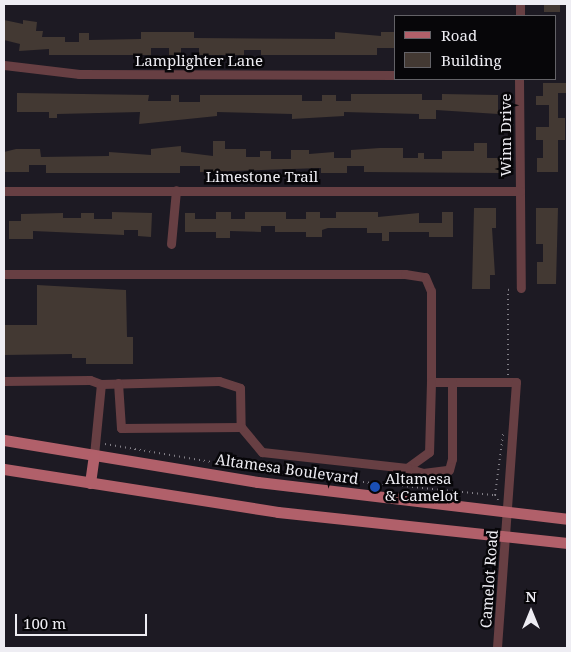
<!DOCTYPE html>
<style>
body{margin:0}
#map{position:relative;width:571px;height:652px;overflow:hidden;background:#1d1a23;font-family:"Noto Serif",serif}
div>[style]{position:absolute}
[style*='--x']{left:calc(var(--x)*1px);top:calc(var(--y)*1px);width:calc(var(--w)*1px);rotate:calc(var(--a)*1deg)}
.building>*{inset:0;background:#433933;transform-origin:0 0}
.path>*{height:2px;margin-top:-1px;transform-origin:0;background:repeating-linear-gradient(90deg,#817e86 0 1px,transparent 0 5px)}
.minor>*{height:9px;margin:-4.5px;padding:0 4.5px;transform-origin:4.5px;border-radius:4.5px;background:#673f43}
.major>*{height:11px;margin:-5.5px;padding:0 5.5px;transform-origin:5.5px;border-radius:5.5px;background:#b1606a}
.dots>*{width:14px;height:14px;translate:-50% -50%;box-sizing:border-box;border:2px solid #070609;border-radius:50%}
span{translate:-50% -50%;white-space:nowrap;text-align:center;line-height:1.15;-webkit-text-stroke:5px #070609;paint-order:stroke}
.street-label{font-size:15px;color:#eeedf3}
.poi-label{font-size:15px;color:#eeedf3}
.left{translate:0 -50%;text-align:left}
.frame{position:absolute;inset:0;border:5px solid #eeedf3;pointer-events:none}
.legend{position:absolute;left:394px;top:15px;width:162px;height:65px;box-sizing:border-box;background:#070609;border:1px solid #636267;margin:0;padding:6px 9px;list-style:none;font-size:15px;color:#eeedf3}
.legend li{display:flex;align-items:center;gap:10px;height:25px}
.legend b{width:25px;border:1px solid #636267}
.north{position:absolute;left:506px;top:587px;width:50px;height:50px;-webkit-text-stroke:4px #070609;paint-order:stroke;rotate:0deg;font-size:14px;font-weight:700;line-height:20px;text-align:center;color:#eeedf3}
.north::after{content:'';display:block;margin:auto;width:18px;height:22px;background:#eeedf3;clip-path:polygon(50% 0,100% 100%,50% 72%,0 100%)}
.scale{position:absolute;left:15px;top:614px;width:132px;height:22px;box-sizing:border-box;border:2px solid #eeedf3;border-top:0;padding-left:6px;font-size:15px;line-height:18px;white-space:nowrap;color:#eeedf3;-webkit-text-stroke:4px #070609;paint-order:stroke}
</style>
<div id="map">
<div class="building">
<div style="left:544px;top:4px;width:16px;height:8px"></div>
<div style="clip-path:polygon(4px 20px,23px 24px,23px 20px,37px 22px,36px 31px,43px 31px,42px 37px,65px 37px,65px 42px,79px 42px,79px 33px,89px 33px,89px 40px,141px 39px,141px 32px,194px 32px,194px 38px,335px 39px,335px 32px,381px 36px,381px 32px,395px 32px,395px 48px,377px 48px,377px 55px,261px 55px,261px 50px,244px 50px,244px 55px,199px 55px,199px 48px,181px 48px,181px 55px,169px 55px,169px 48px,151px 48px,151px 55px,49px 55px,49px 49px,19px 51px,20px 44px,4px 40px)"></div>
<div style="clip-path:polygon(543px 83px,567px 83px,567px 93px,558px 93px,558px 118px,565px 118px,565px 140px,558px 140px,558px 172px,537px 172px,537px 158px,543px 158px,543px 140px,536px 140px,536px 127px,549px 127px,549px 105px,536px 105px,536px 96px,543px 96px)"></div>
<div style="clip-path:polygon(17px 93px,149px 95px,148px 101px,171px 101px,171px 95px,179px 95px,179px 102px,200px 102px,200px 95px,302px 95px,302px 101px,322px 101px,322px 95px,336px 95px,336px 101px,351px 101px,351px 94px,422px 94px,422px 100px,442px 100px,442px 94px,498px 95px,498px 114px,436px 110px,436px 119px,419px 119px,419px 114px,344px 112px,344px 116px,292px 119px,292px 114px,217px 112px,217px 116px,139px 124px,140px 112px,57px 114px,57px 118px,49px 118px,49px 112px,17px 112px)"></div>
<div style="clip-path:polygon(213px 141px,225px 141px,225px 149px,246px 149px,246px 157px,260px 157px,260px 151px,271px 151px,271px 159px,291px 159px,291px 150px,309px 150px,309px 154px,334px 152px,334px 158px,351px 158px,351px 150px,380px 148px,403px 148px,403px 158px,418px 158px,418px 153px,424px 153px,424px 159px,442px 159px,442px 151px,474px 151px,474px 143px,487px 143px,487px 158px,501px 158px,501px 173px,364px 172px,364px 166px,347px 166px,347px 173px,321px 173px,321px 168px,200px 172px,200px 166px,180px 166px,180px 173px,46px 173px,46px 165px,29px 165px,29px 172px,4px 172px,4px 152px,16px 149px,40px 149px,41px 157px,109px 156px,109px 152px,151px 155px,151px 149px,181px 146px,181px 152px,213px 156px)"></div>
<div style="clip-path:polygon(474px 208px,496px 208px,496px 228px,492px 228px,495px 275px,490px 275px,490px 289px,472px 289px)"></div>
<div style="clip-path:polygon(536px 208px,558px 208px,556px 284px,537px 284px,537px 262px,543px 262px,543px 244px,536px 244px)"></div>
<div style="clip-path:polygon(112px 212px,152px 213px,151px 237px,138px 236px,138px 230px,124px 230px,124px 235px,33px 231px,33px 239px,9px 239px,9px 221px,21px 221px,21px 214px,63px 213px,63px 218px,81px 218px,81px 213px,94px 213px,94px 219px,112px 219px)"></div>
<div style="clip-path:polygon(216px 212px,231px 212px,231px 219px,245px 219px,245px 212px,286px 212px,286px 219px,306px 219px,306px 212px,320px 212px,320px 218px,336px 218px,336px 212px,378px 212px,378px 217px,419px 213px,419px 223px,442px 223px,442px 212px,453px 212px,453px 237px,429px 237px,429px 232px,389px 232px,389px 241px,382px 241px,382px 233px,367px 233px,367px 228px,328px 228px,322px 230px,322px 237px,306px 237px,306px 232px,275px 232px,275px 226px,261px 226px,261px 232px,230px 231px,230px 238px,216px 238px,216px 232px,185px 232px,185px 213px,195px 213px,195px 219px,216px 219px)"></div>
<div style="clip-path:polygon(37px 285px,126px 290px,127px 337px,133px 337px,133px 364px,86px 364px,86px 358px,72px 358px,72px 354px,4px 355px,4px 325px,37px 325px)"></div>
</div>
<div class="path">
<div style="--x:508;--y:375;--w:85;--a:-90"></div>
<div style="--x:508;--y:290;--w:5;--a:-11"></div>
<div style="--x:105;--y:444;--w:181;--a:9.6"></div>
<div style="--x:283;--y:474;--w:213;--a:5.7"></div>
<div style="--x:495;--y:495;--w:6;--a:59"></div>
<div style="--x:495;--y:495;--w:62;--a:-82.5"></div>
</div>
<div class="minor">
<div style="--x:520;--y:16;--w:12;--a:-90"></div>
<div style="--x:4;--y:65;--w:76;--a:6.8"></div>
<div style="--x:79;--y:74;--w:316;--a:0.2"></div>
<div style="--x:519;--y:79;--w:209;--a:89.5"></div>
<div style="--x:4;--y:191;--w:516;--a:0"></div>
<div style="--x:171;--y:244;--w:54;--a:-84.7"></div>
<div style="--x:4;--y:274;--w:401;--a:0"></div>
<div style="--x:405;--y:274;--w:20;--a:9"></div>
<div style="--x:425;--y:277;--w:15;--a:67"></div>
<div style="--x:431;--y:291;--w:91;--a:90"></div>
<div style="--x:431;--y:382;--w:85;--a:0"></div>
<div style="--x:516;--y:382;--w:267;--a:94.1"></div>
<div style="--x:4;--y:381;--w:86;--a:-0.7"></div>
<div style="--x:90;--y:380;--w:12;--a:20"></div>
<div style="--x:431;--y:382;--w:70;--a:91.6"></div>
<div style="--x:429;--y:452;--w:27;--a:144"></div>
<div style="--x:407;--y:468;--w:17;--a:17"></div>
<div style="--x:423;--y:473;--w:26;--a:-7"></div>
<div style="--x:449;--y:470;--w:11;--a:-75"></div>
<div style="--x:452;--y:459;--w:77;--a:-90"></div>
<div style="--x:241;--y:427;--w:33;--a:50"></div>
<div style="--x:262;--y:452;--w:146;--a:6.3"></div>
<div style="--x:94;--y:455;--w:71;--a:-84.4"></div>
<div style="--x:101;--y:384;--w:118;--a:-1.5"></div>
<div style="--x:219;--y:381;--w:22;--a:18"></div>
<div style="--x:240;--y:388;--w:39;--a:89"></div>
<div style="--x:241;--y:427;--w:120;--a:179.5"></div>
<div style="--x:121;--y:428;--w:45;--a:-93.8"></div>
</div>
<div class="major">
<div style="--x:4;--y:440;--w:257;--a:9.4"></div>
<div style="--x:258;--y:482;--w:311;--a:6.8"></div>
<div style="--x:4;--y:469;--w:277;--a:8.9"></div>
<div style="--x:278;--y:512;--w:291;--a:6.1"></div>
<div style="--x:90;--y:483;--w:28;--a:-82"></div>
</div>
<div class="dots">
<div style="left:375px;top:487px;background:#1a4fb4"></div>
</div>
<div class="street-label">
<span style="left:199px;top:61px">Lamplighter Lane</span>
<span style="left:506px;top:135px;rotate:-90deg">Winn Drive</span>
<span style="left:262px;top:177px">Limestone Trail</span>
<span style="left:287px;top:469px;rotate:8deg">Altamesa Boulevard</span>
<span style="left:489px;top:579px;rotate:-86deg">Camelot Road</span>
</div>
<div class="poi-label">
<span class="left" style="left:385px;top:487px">Altamesa<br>&amp; Camelot</span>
</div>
<div class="frame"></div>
<ul class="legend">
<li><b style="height:6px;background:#b1606a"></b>Road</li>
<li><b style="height:14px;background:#433933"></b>Building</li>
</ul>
<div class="north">N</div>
<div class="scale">100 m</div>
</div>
